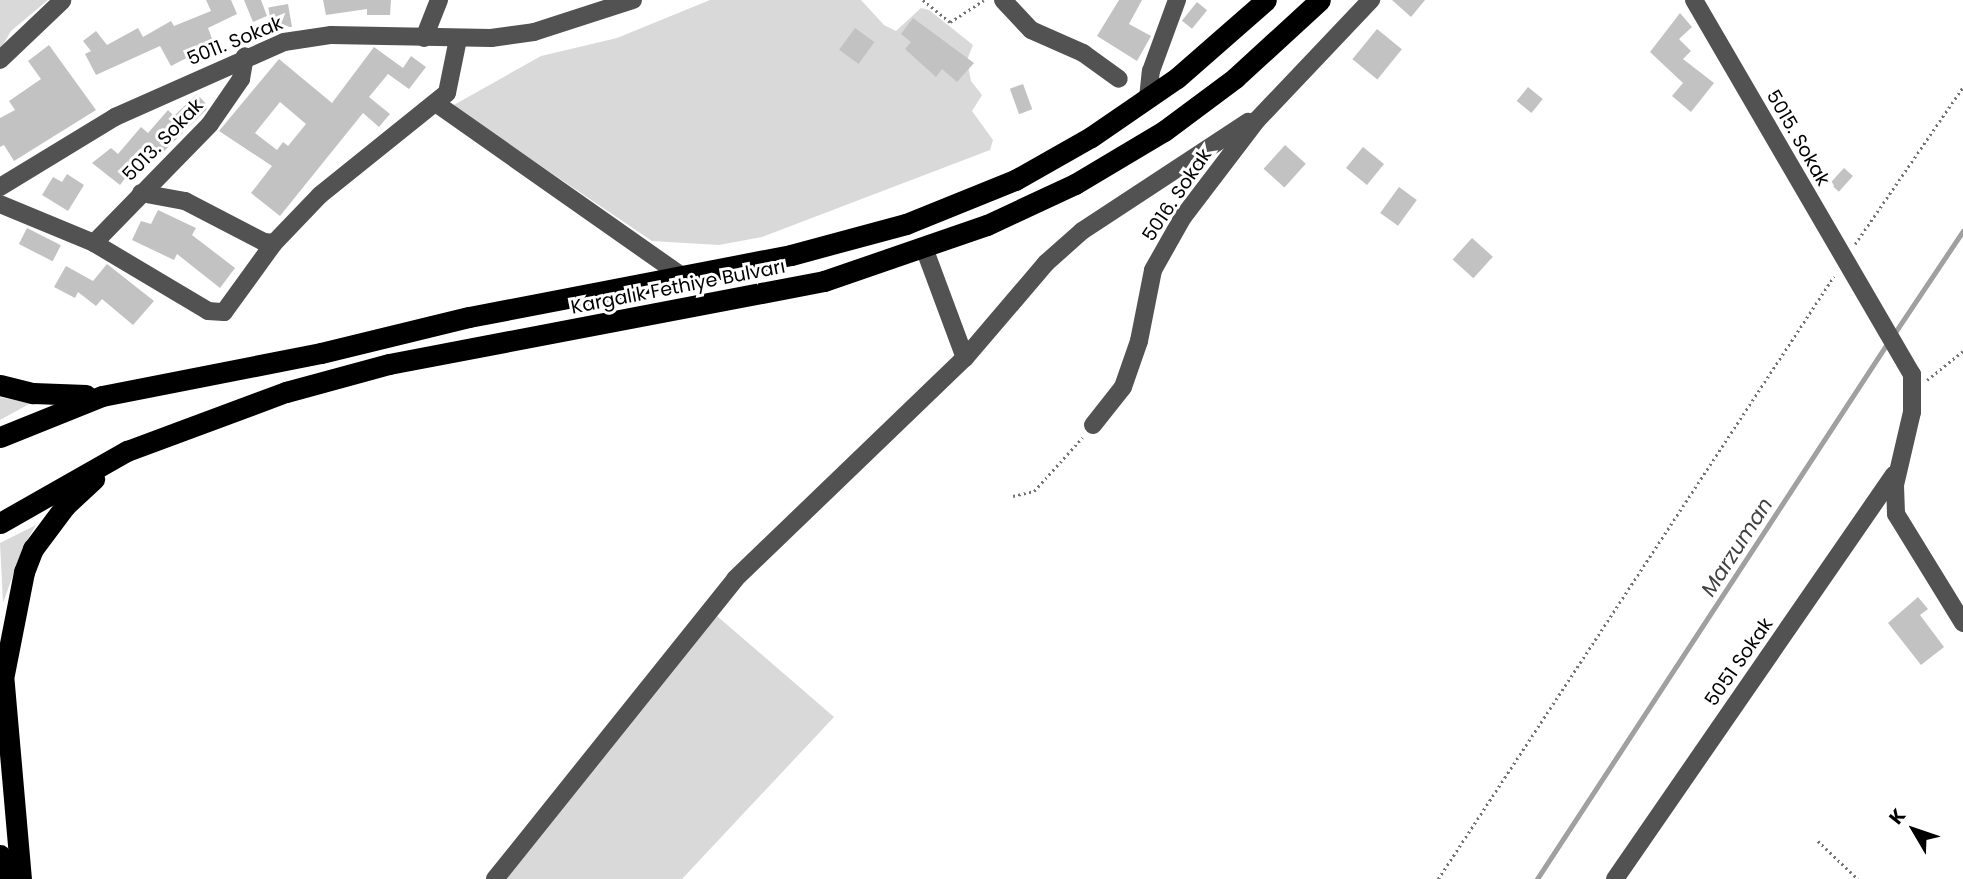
<!DOCTYPE html>
<meta charset="utf-8">
<style>
body{margin:0}
#map{position:relative;width:1963px;height:879px;overflow:hidden;background:#fff;font-family:Poppins,sans-serif}
div>[style]{position:absolute}
[style*='--x']{left:calc(var(--x)*1px);top:calc(var(--y)*1px);width:calc(var(--w)*1px);rotate:calc(var(--a)*1deg)}
.green>*{inset:0;background:#d9d9d9}
.stream>*{height:4.5px;margin:-2.25px;padding:0 2.25px;transform-origin:2.25px;border-radius:2.25px;background:#a0a0a0}
.building>*{inset:0;background:#c2c2c2;transform-origin:0 0}
.path>*{height:2.5px;margin-top:-1.25px;transform-origin:0;background:repeating-linear-gradient(90deg,#747474 0 2px,transparent 0 5.5px)}
.minor>*{height:18px;margin:-9px;padding:0 9px;transform-origin:9px;border-radius:9px;background:#525252}
.highway>*{height:21px;margin:-10.5px;padding:0 10.5px;transform-origin:10.5px;border-radius:10.5px;background:#000}
span{translate:-50% -50%;white-space:nowrap;text-align:center;line-height:1.15;-webkit-text-stroke:6px #fff;paint-order:stroke}
.street-label{font-size:19px;color:#000}
.water-label{font-size:21px;color:#414141;font-style:italic}
.north{position:absolute;left:1879px;top:795px;width:70px;height:70px;-webkit-text-stroke:5px #fff;paint-order:stroke;rotate:309deg;font-size:19px;font-weight:700;line-height:28px;text-align:center;color:#000}
.north::after{content:'';display:block;margin:auto;width:24px;height:32px;background:#000;clip-path:polygon(50% 0,100% 100%,50% 72%,0 100%)}
</style>
<div id="map">
<div class="green">
<div style="clip-path:polygon(0 0,48px 0,11px 31px,0 50px)"></div>
<div style="clip-path:polygon(710px 0,861px 0,884px 25px,896px 31px,921px 8px,929px 10px,973px 45px,967px 60px,971px 81px,982px 95px,972px 111px,993px 140px,990px 150px,762px 237px,719px 245px,652px 241px,452px 106px,541px 56px,617px 38px)"></div>
<div style="clip-path:polygon(0 397px,4px 398px,31px 403px,0 420px)"></div>
<div style="clip-path:polygon(36px 525px,23px 547px,3px 603px,0 543px)"></div>
<div style="clip-path:polygon(710px 610px,834px 717px,682px 879px,499px 879px)"></div>
</div>
<div class="stream">
<div style="--x:1894;--y:334;--w:124;--a:-56.2"></div>
<div style="--x:1537;--y:879;--w:639;--a:-56.81"></div>
</div>
<div class="building">
<div style="clip-path:polygon(206px 0,231px 0,237px 14px,208px 28px,214px 44px,171px 66px,160px 46px,96px 75px,85px 54px,91px 51px,83px 41px,96px 31px,107px 45px,138px 28px,143px 37px,171px 21px,174px 26px,211px 11px)"></div>
<div style="clip-path:polygon(244px 0,261px 0,267px 16px,253px 22px)"></div>
<div style="clip-path:polygon(323px 0,391px 0,390px 15px,367px 15px,367px 9px,326px 15px)"></div>
<div style="clip-path:polygon(1119px 0,1142px 0,1129px 24px,1151px 36px,1137px 61px,1097px 36px)"></div>
<div style="clip-path:polygon(1392px 0,1425px 0,1411px 17px)"></div>
<div style="left:1197px;top:2px;width:13px;height:24px;rotate:39deg"></div>
<div style="left:288px;top:4px;width:23px;height:20px;rotate:80deg"></div>
<div style="clip-path:polygon(1680px 13px,1692px 27px,1679px 39px,1691px 51px,1683px 59px,1714px 83px,1691px 112px,1672px 96px,1683px 83px,1650px 52px)"></div>
<div style="clip-path:polygon(913px 18px,974px 63px,957px 82px,942px 69px,936px 77px,905px 49px,911px 42px,901px 34px)"></div>
<div style="left:855px;top:28px;width:24px;height:27px;rotate:36deg"></div>
<div style="left:1377px;top:29px;width:32px;height:39px;rotate:39deg"></div>
<div style="clip-path:polygon(49px 45px,96px 110px,14px 161px,4px 145px,0 147px,0 118px,15px 110px,9px 101px,41px 79px,28px 61px)"></div>
<div style="clip-path:polygon(evenodd,374px 47px,403px 68px,411px 56px,426px 67px,409px 89px,388px 74px,369px 97px,390px 114px,379px 127px,363px 113px,280px 216px,251px 193px,272px 166px,219px 131px,279px 59px,332px 103px,374px 47px,280px 102px,306px 124px,288px 146px,283px 142px,277px 150px,255px 133px,280px 102px)"></div>
<div style="left:1023px;top:84px;width:27px;height:14px;rotate:70deg"></div>
<div style="left:1528px;top:87px;width:19px;height:18px;rotate:39deg"></div>
<div style="clip-path:polygon(197px 94px,208px 106px,206px 110px,151px 164px,146px 159px,129px 180px,126px 177px,120px 185px,92px 163px,111px 148px,118px 154px,141px 127px,148px 133px,168px 110px,174px 116px)"></div>
<div style="left:1285px;top:145px;width:28px;height:32px;rotate:42deg"></div>
<div style="left:1363px;top:147px;width:27px;height:27px;rotate:39deg"></div>
<div style="left:1844px;top:168px;width:12px;height:21px;rotate:42deg"></div>
<div style="clip-path:polygon(67px 174px,84px 185px,68px 211px,42px 195px,53px 177px,62px 182px)"></div>
<div style="left:1399px;top:187px;width:22px;height:32px;rotate:36deg"></div>
<div style="clip-path:polygon(158px 210px,196px 228px,192px 235px,235px 268px,220px 288px,177px 254px,174px 260px,132px 240px,141px 221px,151px 224px)"></div>
<div style="left:27px;top:228px;width:38px;height:18px;rotate:27deg"></div>
<div style="left:1472px;top:238px;width:28px;height:29px;rotate:42deg"></div>
<div style="clip-path:polygon(107px 264px,154px 301px,133px 325px,102px 299px,96px 306px,78px 292px,75px 298px,54px 287px,66px 266px,93px 281px)"></div>
<div style="clip-path:polygon(1918px 597px,1928px 609px,1920px 615px,1944px 647px,1921px 665px,1888px 623px)"></div>
</div>
<div class="path">
<div style="--x:923;--y:0;--w:35;--a:39"></div>
<div style="--x:950;--y:22;--w:40;--a:-32.9"></div>
<div style="--x:1855;--y:244;--w:191;--a:-55.5"></div>
<div style="--x:1927;--y:380;--w:46;--a:-38.9"></div>
<div style="--x:1013;--y:496;--w:22;--a:-13"></div>
<div style="--x:1034;--y:491;--w:72;--a:-47.8"></div>
<div style="--x:1818;--y:841;--w:55;--a:43.5"></div>
<div style="--x:1438;--y:879;--w:721;--a:-56.71"></div>
</div>
<div class="minor">
<div style="--x:1003;--y:0;--w:41;--a:47"></div>
<div style="--x:1031;--y:30;--w:57;--a:23.9"></div>
<div style="--x:1083;--y:53;--w:44;--a:35.8"></div>
<div style="--x:1694;--y:0;--w:433;--a:59.8"></div>
<div style="--x:1912;--y:374;--w:38;--a:90"></div>
<div style="--x:1912;--y:412;--w:75;--a:103.1"></div>
<div style="--x:1895;--y:485;--w:29;--a:88"></div>
<div style="--x:1896;--y:514;--w:128;--a:58.4"></div>
<div style="--x:424;--y:38;--w:41;--a:-68.5"></div>
<div style="--x:0;--y:60;--w:86;--a:-43.6"></div>
<div style="--x:1148;--y:98;--w:27;--a:-84"></div>
<div style="--x:1151;--y:71;--w:76;--a:-69.9"></div>
<div style="--x:437;--y:104;--w:299;--a:35.1"></div>
<div style="--x:0;--y:187;--w:135;--a:-31.3"></div>
<div style="--x:115;--y:117;--w:185;--a:-23.9"></div>
<div style="--x:284;--y:42;--w:48;--a:-8.5"></div>
<div style="--x:331;--y:35;--w:160;--a:1.1"></div>
<div style="--x:491;--y:38;--w:43;--a:-7.9"></div>
<div style="--x:534;--y:32;--w:104;--a:-17.9"></div>
<div style="--x:141;--y:193;--w:45;--a:10.3"></div>
<div style="--x:185;--y:201;--w:89;--a:27.4"></div>
<div style="--x:264;--y:242;--w:10;--a:6"></div>
<div style="--x:0;--y:204;--w:102;--a:22.5"></div>
<div style="--x:94;--y:243;--w:133;--a:30.8"></div>
<div style="--x:208;--y:311;--w:16;--a:4"></div>
<div style="--x:224;--y:312;--w:85;--a:-54.1"></div>
<div style="--x:274;--y:243;--w:66;--a:-46.2"></div>
<div style="--x:320;--y:195;--w:163;--a:-38.8"></div>
<div style="--x:447;--y:93;--w:55;--a:-78.5"></div>
<div style="--x:94;--y:243;--w:166;--a:-45.7"></div>
<div style="--x:210;--y:124;--w:55;--a:-55.4"></div>
<div style="--x:241;--y:79;--w:23;--a:-80"></div>
<div style="--x:965;--y:358;--w:125;--a:-49.5"></div>
<div style="--x:1046;--y:263;--w:48;--a:-41.6"></div>
<div style="--x:1082;--y:231;--w:199;--a:-33.3"></div>
<div style="--x:1093;--y:425;--w:48;--a:-51.7"></div>
<div style="--x:1123;--y:387;--w:49;--a:-70.8"></div>
<div style="--x:1139;--y:341;--w:72;--a:-78.8"></div>
<div style="--x:1153;--y:270;--w:61;--a:-60.5"></div>
<div style="--x:1183;--y:217;--w:122;--a:-52.7"></div>
<div style="--x:1257;--y:120;--w:166;--a:-46.5"></div>
<div style="--x:495;--y:879;--w:384;--a:-51.3"></div>
<div style="--x:735;--y:579;--w:319;--a:-43.9"></div>
<div style="--x:965;--y:358;--w:117;--a:-110.4"></div>
<div style="--x:1615;--y:879;--w:491;--a:-55.4"></div>
</div>
<div class="highway">
<div style="--x:0;--y:385;--w:34;--a:14"></div>
<div style="--x:33;--y:393;--w:53;--a:2.2"></div>
<div style="--x:0;--y:437;--w:110;--a:-21.9"></div>
<div style="--x:102;--y:396;--w:223;--a:-11.1"></div>
<div style="--x:321;--y:353;--w:152;--a:-13.7"></div>
<div style="--x:469;--y:317;--w:328;--a:-10.9"></div>
<div style="--x:791;--y:255;--w:119;--a:-15.1"></div>
<div style="--x:906;--y:224;--w:118;--a:-22"></div>
<div style="--x:1015;--y:180;--w:87;--a:-29.5"></div>
<div style="--x:1091;--y:137;--w:104;--a:-34.5"></div>
<div style="--x:1177;--y:78;--w:118;--a:-41.2"></div>
<div style="--x:0;--y:523;--w:146;--a:-29.6"></div>
<div style="--x:127;--y:451;--w:170;--a:-20.4"></div>
<div style="--x:286;--y:392;--w:107;--a:-15.2"></div>
<div style="--x:389;--y:364;--w:443;--a:-10.8"></div>
<div style="--x:824;--y:281;--w:172;--a:-19"></div>
<div style="--x:987;--y:225;--w:97;--a:-25"></div>
<div style="--x:1075;--y:184;--w:104;--a:-30.8"></div>
<div style="--x:1164;--y:131;--w:89;--a:-36.7"></div>
<div style="--x:1235;--y:78;--w:115;--a:-42.5"></div>
<div style="--x:2;--y:662;--w:218;--a:85"></div>
<div style="--x:4;--y:674;--w:104;--a:-78.9"></div>
<div style="--x:24;--y:572;--w:25;--a:-69"></div>
<div style="--x:33;--y:549;--w:54;--a:-53.3"></div>
<div style="--x:65;--y:506;--w:40;--a:-43"></div>
<div style="--x:0;--y:855;--w:24;--a:85"></div>
</div>
<div class="street-label">
<span style="left:235px;top:41px;rotate:-22deg">5011. Sokak</span>
<span style="left:1798px;top:138px;rotate:60deg">5015. Sokak</span>
<span style="left:163px;top:140px;rotate:-46deg">5013. Sokak</span>
<span style="left:1177px;top:195px;rotate:-56deg">5016. Sokak</span>
<span style="left:678px;top:287px;rotate:-11deg">Kargalık Fethiye Bulvarı</span>
<span style="left:1739px;top:662px;rotate:-55deg">5051 Sokak</span>
</div>
<div class="water-label">
<span style="left:1737px;top:547px;rotate:-57deg">Marzuman</span>
</div>
<div class="north">K</div>
</div>
